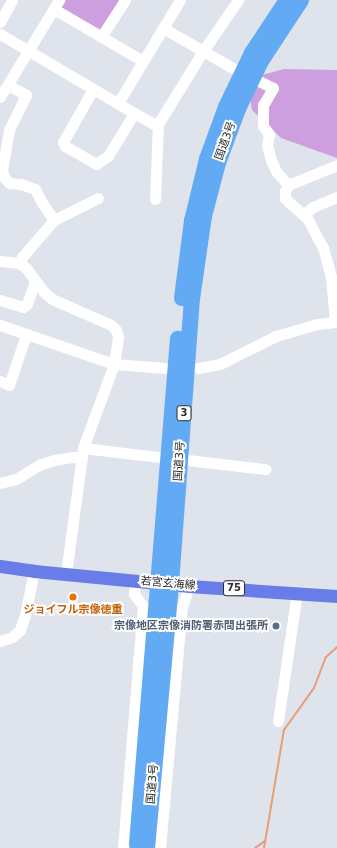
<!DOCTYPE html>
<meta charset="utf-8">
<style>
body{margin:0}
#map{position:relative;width:337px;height:848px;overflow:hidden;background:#dee3ec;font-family:"DejaVu Sans","Noto Sans JP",sans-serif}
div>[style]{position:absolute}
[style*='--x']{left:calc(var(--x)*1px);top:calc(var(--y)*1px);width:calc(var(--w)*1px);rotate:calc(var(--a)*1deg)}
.green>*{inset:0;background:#ce9fdf}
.stream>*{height:2px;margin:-1px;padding:0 1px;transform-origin:1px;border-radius:1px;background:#e79e79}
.minor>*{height:11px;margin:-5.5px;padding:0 5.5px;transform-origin:5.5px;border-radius:5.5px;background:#fff}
.major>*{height:13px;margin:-6.5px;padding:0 6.5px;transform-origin:6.5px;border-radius:6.5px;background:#687de8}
.highway>*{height:16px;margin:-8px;padding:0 8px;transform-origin:8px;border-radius:8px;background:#62aaf4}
.dots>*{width:11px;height:11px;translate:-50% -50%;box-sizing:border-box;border:2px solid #fff;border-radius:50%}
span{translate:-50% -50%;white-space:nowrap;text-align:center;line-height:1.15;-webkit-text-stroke:4px #fff;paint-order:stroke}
.shield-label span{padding:1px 3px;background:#fff;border:1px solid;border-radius:3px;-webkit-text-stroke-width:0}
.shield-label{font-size:10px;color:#2b2b2b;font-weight:700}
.street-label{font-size:11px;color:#2b2b2b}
.food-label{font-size:11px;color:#c56008;font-weight:700}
.service-label{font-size:11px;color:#4e5e75;font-weight:700}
.right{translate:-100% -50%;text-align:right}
</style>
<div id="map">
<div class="green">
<div style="clip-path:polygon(63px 0,122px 0,102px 31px,60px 9px)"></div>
<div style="clip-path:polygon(284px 69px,337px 70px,337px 158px,281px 138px,252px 110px,249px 91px,262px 75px)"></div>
</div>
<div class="stream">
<div style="--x:255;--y:848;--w:12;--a:-35"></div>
<div style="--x:264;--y:848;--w:120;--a:-80.4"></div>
<div style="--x:284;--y:730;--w:52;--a:-54.5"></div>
<div style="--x:314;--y:688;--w:33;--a:-69"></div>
<div style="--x:326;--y:657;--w:15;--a:-42"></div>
</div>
<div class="minor">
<div style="--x:54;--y:9;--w:103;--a:30.3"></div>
<div style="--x:0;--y:22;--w:25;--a:-61"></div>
<div style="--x:163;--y:28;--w:76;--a:29.9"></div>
<div style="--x:229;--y:66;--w:49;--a:26.6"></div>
<div style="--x:273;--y:88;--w:20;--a:120"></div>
<div style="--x:263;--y:105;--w:21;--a:90"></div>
<div style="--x:263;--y:126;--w:10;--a:53"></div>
<div style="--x:269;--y:134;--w:11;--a:100"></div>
<div style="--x:267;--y:145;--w:16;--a:75"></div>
<div style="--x:271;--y:160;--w:12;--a:66"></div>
<div style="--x:276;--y:171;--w:18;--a:49"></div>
<div style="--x:0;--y:34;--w:156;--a:30.5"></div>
<div style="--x:134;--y:113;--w:23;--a:29"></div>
<div style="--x:154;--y:124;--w:4;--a:0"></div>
<div style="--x:158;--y:124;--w:86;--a:-58.3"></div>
<div style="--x:203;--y:51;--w:62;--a:-55.5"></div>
<div style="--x:101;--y:37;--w:44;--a:-57"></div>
<div style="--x:8;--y:85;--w:21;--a:29"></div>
<div style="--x:26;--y:95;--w:39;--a:116"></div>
<div style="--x:9;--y:130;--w:41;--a:99.9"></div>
<div style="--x:2;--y:170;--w:7;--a:74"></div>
<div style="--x:4;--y:177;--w:8;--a:50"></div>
<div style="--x:9;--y:183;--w:12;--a:5"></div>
<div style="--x:21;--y:184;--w:15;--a:20"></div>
<div style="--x:35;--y:189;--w:13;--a:63"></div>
<div style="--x:41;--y:201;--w:23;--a:56"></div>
<div style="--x:93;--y:89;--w:61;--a:119.5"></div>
<div style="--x:63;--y:142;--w:4;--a:63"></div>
<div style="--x:65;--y:146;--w:36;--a:30"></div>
<div style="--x:96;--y:164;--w:14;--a:-34"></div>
<div style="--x:108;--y:156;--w:50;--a:-58.8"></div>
<div style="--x:0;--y:97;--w:114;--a:-58.7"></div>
<div style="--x:118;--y:103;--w:120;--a:-59"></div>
<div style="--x:155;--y:199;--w:75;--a:-87.7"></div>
<div style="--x:303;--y:215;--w:13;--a:-39"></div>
<div style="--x:313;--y:207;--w:26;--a:-23"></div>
<div style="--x:0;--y:261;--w:19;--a:6"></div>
<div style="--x:19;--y:263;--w:9;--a:36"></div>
<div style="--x:26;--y:268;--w:30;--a:53"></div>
<div style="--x:44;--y:292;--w:11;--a:41"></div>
<div style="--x:52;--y:299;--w:64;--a:23.8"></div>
<div style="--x:111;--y:325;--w:7;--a:45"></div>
<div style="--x:116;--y:330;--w:7;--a:74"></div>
<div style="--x:118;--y:337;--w:27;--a:98"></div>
<div style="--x:114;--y:364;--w:90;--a:110.3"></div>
<div style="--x:83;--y:448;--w:126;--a:97.7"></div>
<div style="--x:19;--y:263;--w:7;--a:-63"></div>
<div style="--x:22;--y:257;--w:49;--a:-49.1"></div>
<div style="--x:54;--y:220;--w:49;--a:-26.6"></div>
<div style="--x:0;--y:300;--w:24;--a:17"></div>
<div style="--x:23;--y:307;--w:5;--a:-37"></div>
<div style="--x:27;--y:304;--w:24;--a:-71"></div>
<div style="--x:335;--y:322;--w:45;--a:-95.1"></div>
<div style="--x:331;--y:277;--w:30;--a:-105"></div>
<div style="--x:323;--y:248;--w:34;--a:-118"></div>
<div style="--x:307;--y:218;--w:23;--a:-139"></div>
<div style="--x:290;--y:203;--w:7;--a:-135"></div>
<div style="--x:285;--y:198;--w:7;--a:-90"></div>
<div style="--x:285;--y:191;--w:7;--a:-63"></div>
<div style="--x:288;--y:185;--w:53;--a:-22.2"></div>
<div style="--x:0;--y:325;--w:120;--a:18.9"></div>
<div style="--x:114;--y:364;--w:51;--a:4.5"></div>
<div style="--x:198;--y:368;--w:22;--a:-10"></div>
<div style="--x:220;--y:364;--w:63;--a:-26.6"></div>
<div style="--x:276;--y:336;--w:43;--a:-16.3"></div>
<div style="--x:317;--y:324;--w:20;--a:-6"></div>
<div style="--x:0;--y:381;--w:10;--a:24"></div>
<div style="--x:9;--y:385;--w:53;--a:-71.2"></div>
<div style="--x:83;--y:448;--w:77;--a:6.8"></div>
<div style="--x:188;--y:460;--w:78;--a:6.7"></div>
<div style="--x:0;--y:483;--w:16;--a:-14"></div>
<div style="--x:16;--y:479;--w:29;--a:-31"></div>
<div style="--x:41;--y:464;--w:14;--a:-17"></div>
<div style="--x:54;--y:460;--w:20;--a:-9"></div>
<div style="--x:74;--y:457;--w:8;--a:7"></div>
<div style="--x:0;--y:641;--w:13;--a:-18"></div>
<div style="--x:12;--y:637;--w:11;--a:-41"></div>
<div style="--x:20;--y:630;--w:16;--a:-72"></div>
<div style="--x:25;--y:615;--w:45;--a:-78.4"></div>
<div style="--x:278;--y:721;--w:129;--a:-81.6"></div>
<div style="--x:123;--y:848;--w:243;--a:-85.3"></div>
<div style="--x:143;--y:606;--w:15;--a:-127"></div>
<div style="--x:134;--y:594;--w:13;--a:-86"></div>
<div style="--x:160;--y:848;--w:242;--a:-84.8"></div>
<div style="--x:182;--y:607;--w:22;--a:-72"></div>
</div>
<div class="major">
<div style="--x:0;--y:566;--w:34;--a:8"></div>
<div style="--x:34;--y:571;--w:156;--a:5.5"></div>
<div style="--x:189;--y:586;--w:148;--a:3.9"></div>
</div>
<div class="highway">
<div style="--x:182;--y:298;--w:78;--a:-82.6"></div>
<div style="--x:192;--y:221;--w:64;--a:-76.4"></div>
<div style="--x:207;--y:159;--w:55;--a:-69.9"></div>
<div style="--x:226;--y:107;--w:60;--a:-64.3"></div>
<div style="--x:252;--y:53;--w:64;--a:-56.6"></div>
<div style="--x:137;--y:844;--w:507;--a:-85.36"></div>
<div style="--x:147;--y:848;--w:265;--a:-84.8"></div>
<div style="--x:171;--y:584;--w:286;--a:-85.8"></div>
<div style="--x:192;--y:299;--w:84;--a:-81.8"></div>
<div style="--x:204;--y:216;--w:55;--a:-75.2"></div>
<div style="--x:218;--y:163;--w:58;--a:-69.7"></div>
<div style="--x:238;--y:109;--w:53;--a:-64.4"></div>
<div style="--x:261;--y:61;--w:73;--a:-56.7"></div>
</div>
<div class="dots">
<div style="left:73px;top:597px;background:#e8710a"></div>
<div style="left:276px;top:626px;background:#5c6f8a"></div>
</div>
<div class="shield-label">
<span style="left:184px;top:413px">3</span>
<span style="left:234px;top:588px">75</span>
</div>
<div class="street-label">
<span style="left:226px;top:141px;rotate:-70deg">国道3号</span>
<span style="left:180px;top:461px;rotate:-86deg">国道3号</span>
<span style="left:168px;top:584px;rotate:5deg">若宮玄海線</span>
<span style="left:153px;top:784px;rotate:-85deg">国道3号</span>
</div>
<div class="food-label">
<span style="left:73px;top:610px">ジョイフル宗像徳重</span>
</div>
<div class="service-label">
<span class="right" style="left:268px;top:626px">宗像地区宗像消防署赤間出張所</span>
</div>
</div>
